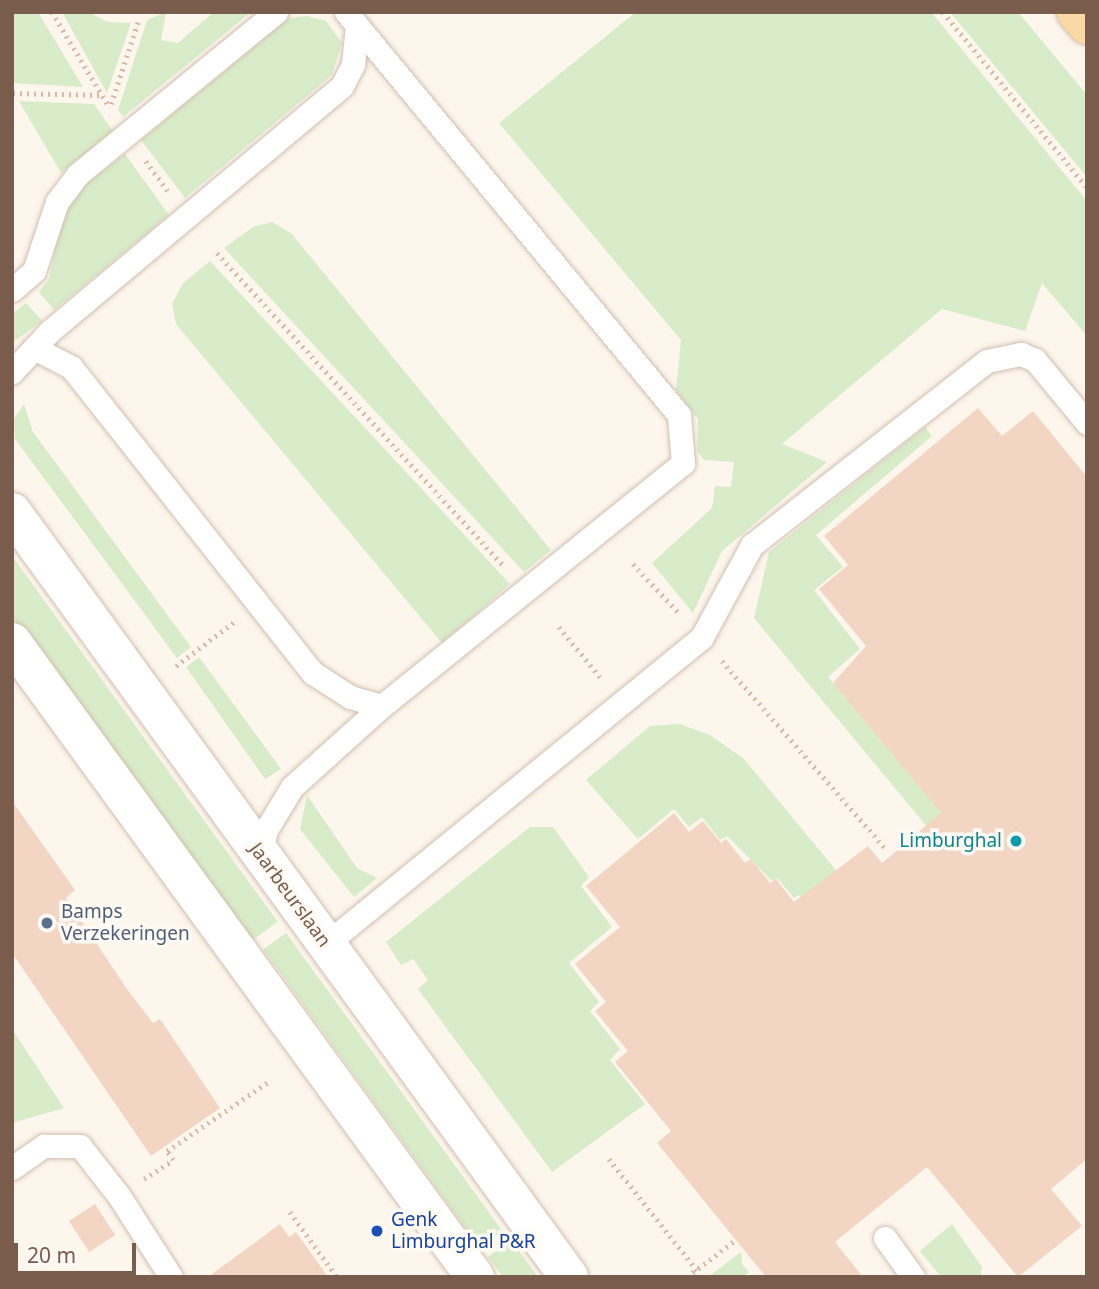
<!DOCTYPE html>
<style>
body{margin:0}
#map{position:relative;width:1099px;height:1289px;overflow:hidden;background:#fdf6ec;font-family:"Noto Sans",sans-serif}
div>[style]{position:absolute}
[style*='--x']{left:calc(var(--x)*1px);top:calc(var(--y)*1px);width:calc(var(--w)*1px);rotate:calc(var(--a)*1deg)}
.green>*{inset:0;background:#d8ecc9;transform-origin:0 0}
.building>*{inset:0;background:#f3d5c3;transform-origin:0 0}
.path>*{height:4.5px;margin-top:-2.25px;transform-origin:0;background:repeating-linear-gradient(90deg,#d9b8a5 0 2px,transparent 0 7px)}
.roads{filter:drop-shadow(0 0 2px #d1beb0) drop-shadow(0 0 2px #d1beb0)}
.service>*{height:23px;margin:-11.5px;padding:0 11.5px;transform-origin:11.5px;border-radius:11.5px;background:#fff}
.secondary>*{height:38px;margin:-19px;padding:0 19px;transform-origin:19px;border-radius:19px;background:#fff}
.primary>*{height:38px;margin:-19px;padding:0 19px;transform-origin:19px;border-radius:19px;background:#fbd9a5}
.dots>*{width:19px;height:19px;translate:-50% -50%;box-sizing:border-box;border:4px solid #fffaf3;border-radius:50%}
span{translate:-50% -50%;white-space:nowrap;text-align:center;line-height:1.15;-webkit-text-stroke:7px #fffaf3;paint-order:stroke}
.culture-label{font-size:19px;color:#0d838f}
.right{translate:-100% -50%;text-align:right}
.street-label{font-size:19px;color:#7a5c4d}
.service-label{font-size:19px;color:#4e5e75}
.left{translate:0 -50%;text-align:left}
.transit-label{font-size:19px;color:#164399}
.frame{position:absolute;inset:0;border:14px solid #7a5c4d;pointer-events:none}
.scale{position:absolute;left:14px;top:1243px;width:122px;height:32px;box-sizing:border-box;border:4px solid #7a5c4d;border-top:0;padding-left:9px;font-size:21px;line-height:24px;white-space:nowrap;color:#7a5c4d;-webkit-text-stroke:5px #fffaf3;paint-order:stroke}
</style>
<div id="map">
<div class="green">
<div style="clip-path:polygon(12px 12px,38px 12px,83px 87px,12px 83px)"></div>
<div style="clip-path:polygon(62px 12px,88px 12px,108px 22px,131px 23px,107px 93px)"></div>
<div style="clip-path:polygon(166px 12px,161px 40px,178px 43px,214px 12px,251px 12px,123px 117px,118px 110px,147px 20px)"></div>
<div style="clip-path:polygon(636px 12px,931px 12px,1087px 201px,1087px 336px,1042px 283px,1025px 331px,942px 309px,782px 444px,827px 462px,722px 551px,693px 613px,652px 563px,712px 508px,715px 486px,731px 487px,734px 462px,704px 460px,697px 451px,698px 419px,676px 390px,681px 340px,499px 123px)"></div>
<div style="clip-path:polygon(950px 12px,1018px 12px,1087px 95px,1087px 177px)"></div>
<div style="clip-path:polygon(307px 16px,326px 21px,342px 43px,332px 75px,185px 198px,141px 140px,289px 18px)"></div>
<div style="clip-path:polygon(19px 101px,94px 104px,113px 131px,61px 173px)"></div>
<div style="clip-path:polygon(125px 154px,169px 215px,54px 310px,39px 292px,49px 279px,63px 210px,80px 189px)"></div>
<div style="clip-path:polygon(272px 222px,291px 233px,551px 550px,524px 572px,224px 248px,253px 227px)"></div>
<div style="clip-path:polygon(210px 261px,510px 584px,442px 643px,176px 324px,172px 304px,183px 283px)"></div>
<div style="clip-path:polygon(26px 303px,42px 321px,12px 343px,12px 314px)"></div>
<div style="clip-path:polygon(24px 404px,33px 432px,191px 647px,177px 658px,15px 439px,14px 419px)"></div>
<div style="clip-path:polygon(925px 427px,932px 436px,816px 535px,843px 567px,814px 590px,860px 649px,828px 677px,954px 828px,938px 840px,754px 618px,769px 552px)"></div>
<div style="left:12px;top:556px;width:452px;height:53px;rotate:54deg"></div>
<div style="clip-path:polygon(199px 657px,281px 769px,265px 779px,186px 667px)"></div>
<div style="clip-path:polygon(680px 724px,710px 735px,744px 759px,864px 904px,818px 919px,799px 895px,794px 898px,777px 878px,772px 881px,727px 836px,720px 840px,702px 817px,689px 827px,674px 809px,638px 839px,586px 780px,650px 726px)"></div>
<div style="clip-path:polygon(307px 795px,357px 868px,377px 878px,354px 897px,300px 829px)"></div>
<div style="clip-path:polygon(530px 827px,553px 827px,589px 877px,581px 886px,612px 927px,569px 963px,599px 1002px,590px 1011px,620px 1049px,610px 1060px,645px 1104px,552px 1172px,418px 989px,428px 980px,413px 959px,401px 965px,386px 942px)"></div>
<div style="left:286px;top:933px;width:368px;height:28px;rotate:54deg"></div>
<div style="clip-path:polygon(12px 1029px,64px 1108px,12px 1123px)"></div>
<div style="clip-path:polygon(952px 1224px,982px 1267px,981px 1277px,941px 1277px,920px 1251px)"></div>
<div style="clip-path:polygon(511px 1240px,538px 1277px,503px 1277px,488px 1257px)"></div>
<div style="clip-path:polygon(741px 1252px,742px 1264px,749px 1272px,744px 1277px,708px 1277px)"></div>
</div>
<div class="building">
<div style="clip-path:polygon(978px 408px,1002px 436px,1033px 411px,1087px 477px,1087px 1159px,1051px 1189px,1082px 1226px,1018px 1277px,927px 1167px,835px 1242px,863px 1277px,766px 1277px,657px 1143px,671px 1131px,615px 1062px,628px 1051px,595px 1011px,606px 1002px,575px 964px,620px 927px,586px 886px,674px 813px,689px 832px,703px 821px,721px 843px,726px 839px,745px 863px,751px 859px,770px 883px,776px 879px,794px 902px,868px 846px,882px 863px,941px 813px,833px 683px,866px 646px,819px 589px,848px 565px,824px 536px)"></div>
<div style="clip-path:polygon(12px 801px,75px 890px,66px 898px,127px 989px,153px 1023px,160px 1019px,220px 1108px,151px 1156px,12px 953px)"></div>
<div style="left:95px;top:1204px;width:37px;height:31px;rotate:57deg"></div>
<div style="clip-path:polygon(280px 1224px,289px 1237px,296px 1232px,328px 1277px,208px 1277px)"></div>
</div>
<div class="path">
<div style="--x:52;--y:12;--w:112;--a:58.9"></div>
<div style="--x:943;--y:12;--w:227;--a:50.6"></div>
<div style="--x:13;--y:93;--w:88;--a:1.3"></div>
<div style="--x:111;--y:104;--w:86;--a:-71.8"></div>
<div style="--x:146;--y:161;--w:37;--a:54"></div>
<div style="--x:217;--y:253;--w:426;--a:47.5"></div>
<div style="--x:633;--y:564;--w:67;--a:46.8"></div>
<div style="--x:559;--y:627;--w:66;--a:50.5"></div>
<div style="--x:722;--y:661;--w:248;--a:48.9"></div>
<div style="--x:176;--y:666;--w:73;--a:-37.2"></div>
<div style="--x:609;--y:1159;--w:142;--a:51.6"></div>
<div style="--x:144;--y:1179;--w:35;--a:-33"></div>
<div style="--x:173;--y:1160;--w:11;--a:-124"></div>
<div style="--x:167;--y:1151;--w:126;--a:-34.3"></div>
<div style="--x:290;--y:1212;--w:80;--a:54.1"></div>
<div style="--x:687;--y:1277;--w:58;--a:-37.3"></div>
</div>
<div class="roads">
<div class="service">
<div style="--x:12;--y:290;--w:29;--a:-41"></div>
<div style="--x:34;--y:271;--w:73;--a:-71.6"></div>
<div style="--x:57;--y:202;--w:35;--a:-53"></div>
<div style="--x:78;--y:174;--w:256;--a:-39.3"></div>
<div style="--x:34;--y:348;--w:42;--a:27.2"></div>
<div style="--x:71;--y:367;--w:390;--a:51.7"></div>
<div style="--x:313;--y:673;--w:44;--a:33"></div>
<div style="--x:350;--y:697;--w:33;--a:16"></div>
<div style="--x:12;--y:372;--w:56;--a:-47.2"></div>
<div style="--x:50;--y:331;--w:381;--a:-40"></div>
<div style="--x:342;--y:86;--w:25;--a:-63"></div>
<div style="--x:353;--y:64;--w:38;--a:-84"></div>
<div style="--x:260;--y:853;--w:24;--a:-75"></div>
<div style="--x:266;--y:830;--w:50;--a:-58.8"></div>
<div style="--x:292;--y:787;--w:121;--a:-42"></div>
<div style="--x:382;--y:706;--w:387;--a:-38.9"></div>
<div style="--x:683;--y:463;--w:48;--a:-94.8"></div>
<div style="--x:679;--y:415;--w:523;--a:-129.57"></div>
<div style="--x:326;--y:944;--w:485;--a:-39.2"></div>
<div style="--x:702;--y:637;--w:105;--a:-61.5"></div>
<div style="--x:752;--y:545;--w:298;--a:-38.1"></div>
<div style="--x:987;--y:361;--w:35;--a:-12"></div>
<div style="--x:1021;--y:354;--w:15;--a:23"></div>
<div style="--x:1035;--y:360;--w:82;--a:50.5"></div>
<div style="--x:12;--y:1168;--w:39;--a:-35"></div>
<div style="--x:44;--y:1146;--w:36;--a:0"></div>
<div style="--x:80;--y:1146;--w:63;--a:52"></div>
<div style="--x:119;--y:1196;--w:96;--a:57.3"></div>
<div style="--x:885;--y:1238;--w:48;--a:54.3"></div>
</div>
<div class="secondary">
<div style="--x:12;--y:512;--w:946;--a:53.94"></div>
<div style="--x:12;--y:642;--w:786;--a:53.9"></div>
</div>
<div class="primary">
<div style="--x:1076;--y:12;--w:17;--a:50"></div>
</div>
</div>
<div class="dots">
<div style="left:1016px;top:841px;background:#0f9aa8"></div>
<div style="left:47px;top:923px;background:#5c6f8a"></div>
<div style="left:377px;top:1231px;background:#1a4fb4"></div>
</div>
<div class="culture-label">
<span class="right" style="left:1002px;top:841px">Limburghal</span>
</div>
<div class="street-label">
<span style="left:290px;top:895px;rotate:54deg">Jaarbeurslaan</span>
</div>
<div class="service-label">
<span class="left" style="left:61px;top:923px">Bamps<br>Verzekeringen</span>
</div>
<div class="transit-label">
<span class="left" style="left:391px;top:1231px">Genk<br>Limburghal P&amp;R</span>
</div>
<div class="frame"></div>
<div class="scale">20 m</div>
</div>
